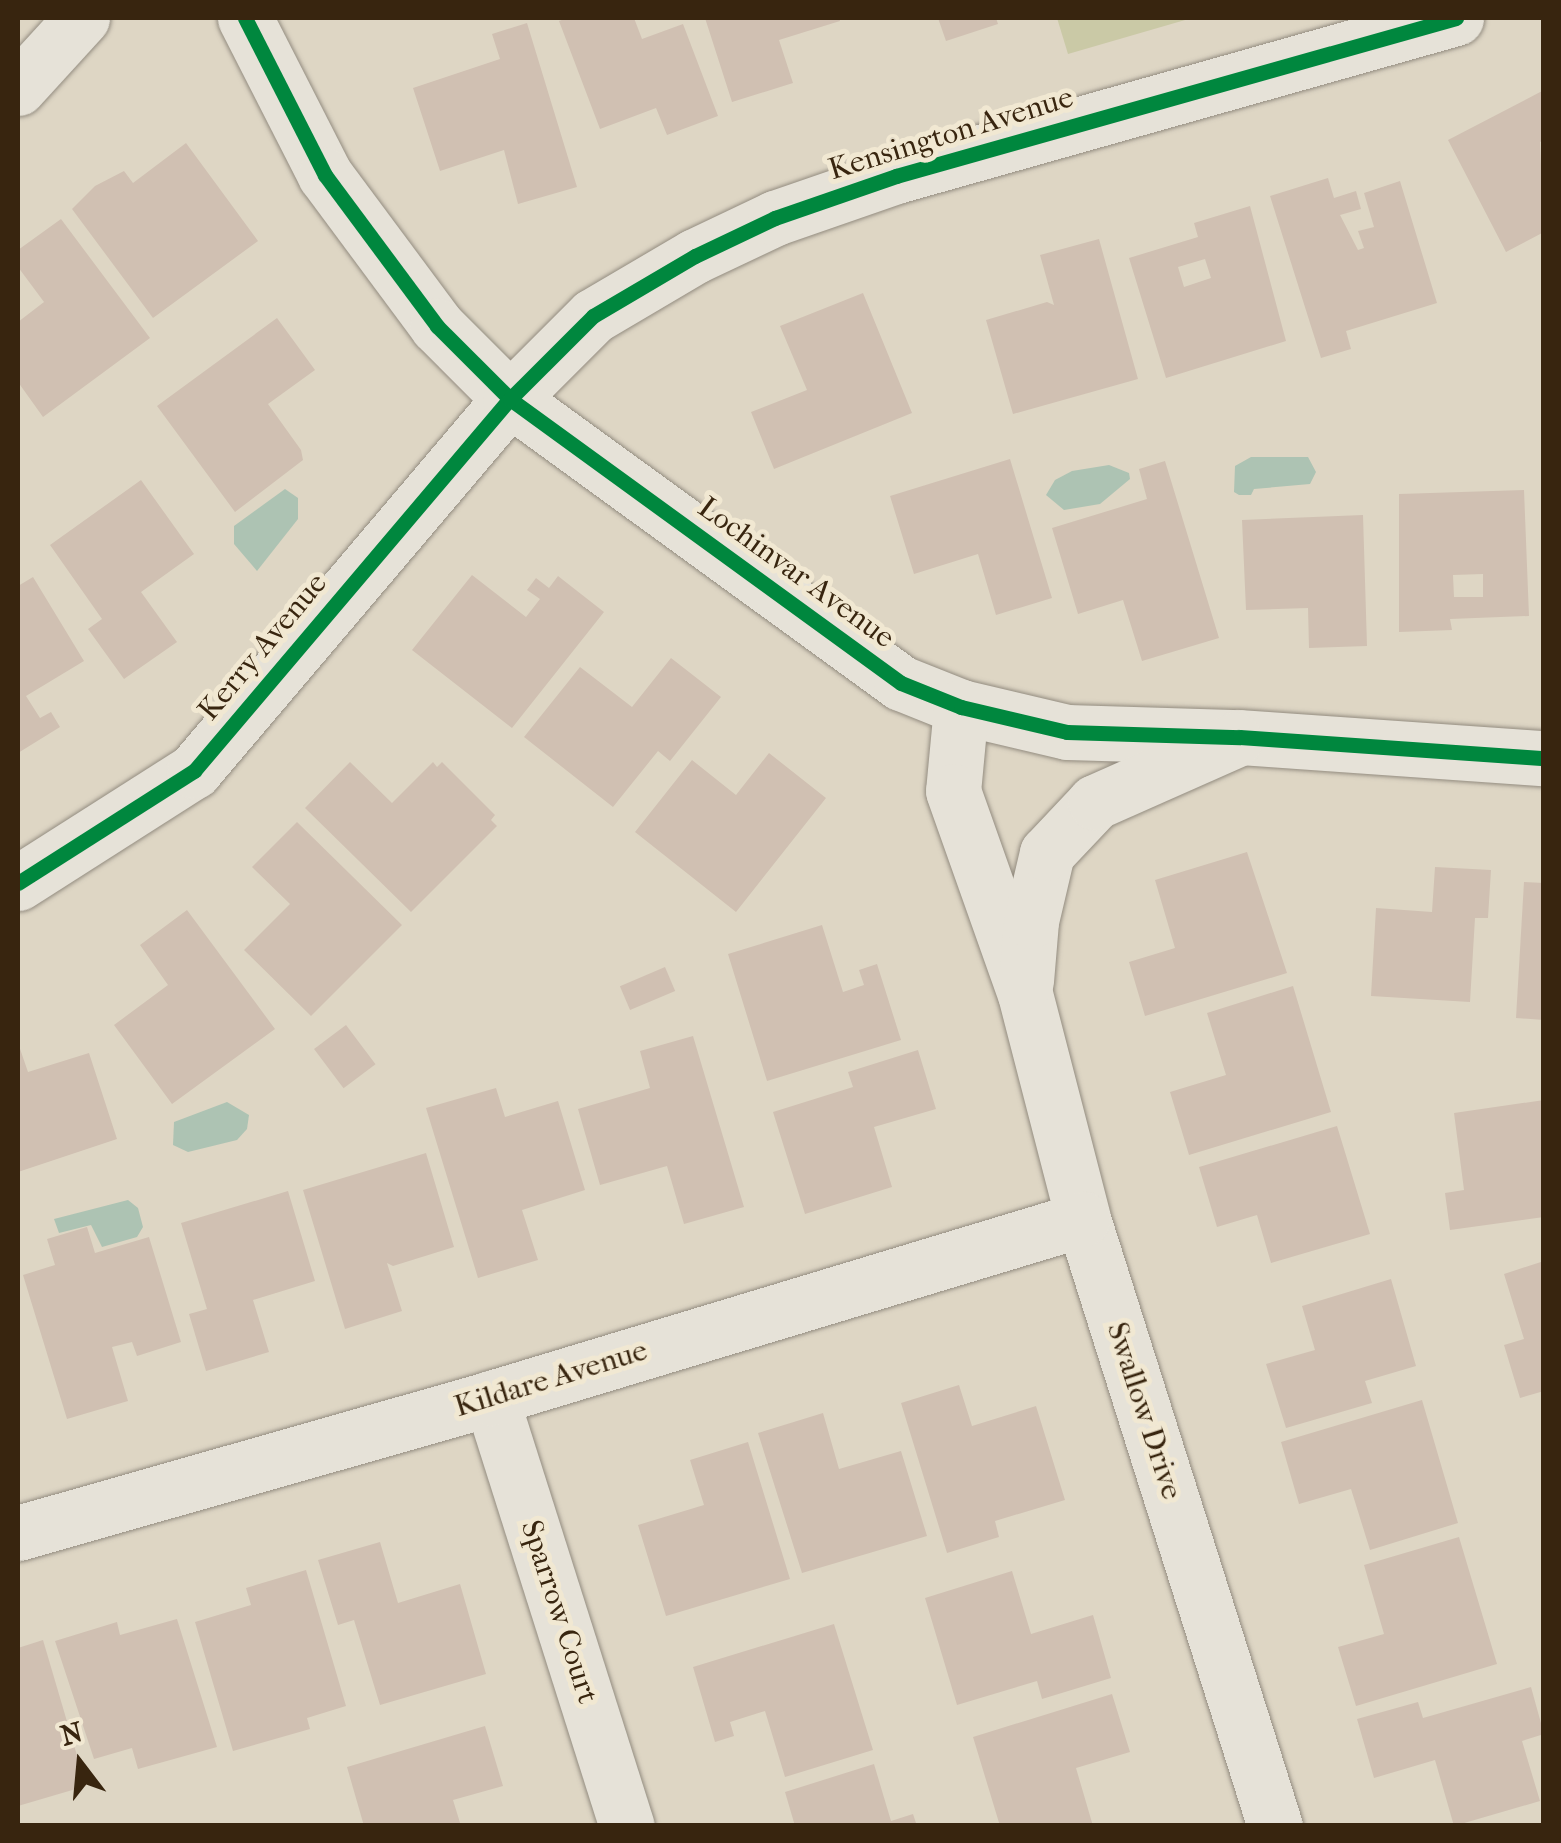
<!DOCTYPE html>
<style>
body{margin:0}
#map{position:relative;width:1561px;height:1843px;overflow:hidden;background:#ded6c4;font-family:"IM FELL French Canon",serif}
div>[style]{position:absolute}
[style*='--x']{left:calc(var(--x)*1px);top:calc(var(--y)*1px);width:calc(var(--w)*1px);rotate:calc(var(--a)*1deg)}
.green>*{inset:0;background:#cac9a6}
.water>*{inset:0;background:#adc3b3}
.building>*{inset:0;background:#d0c0b2;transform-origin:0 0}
.roads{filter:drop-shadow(0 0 2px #938c80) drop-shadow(0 0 2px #938c80)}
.minor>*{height:55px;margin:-27.5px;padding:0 27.5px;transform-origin:27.5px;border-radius:27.5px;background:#e6e2d8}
.cycleway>*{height:15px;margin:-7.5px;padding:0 7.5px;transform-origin:7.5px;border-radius:7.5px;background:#00873e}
span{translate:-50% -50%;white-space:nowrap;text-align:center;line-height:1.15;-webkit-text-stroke:10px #f1e8d2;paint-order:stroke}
.street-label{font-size:30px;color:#38250f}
.frame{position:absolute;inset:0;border:20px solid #38250f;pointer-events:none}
.north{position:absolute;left:30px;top:1713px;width:100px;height:100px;-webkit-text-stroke:8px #f1e8d2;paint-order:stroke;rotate:344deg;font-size:28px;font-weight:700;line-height:40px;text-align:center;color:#38250f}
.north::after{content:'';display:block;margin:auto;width:35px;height:45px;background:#38250f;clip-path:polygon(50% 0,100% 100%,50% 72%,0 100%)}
</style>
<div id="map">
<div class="green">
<div style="clip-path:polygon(1057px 18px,1192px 18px,1068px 54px)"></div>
</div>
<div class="water">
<div style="clip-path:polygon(1251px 457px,1308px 457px,1316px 472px,1310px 484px,1254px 489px,1251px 495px,1239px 495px,1234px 492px,1235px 466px)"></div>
<div style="clip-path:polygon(1109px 465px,1129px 473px,1130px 479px,1100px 504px,1064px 510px,1046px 495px,1055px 480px,1072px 471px)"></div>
<div style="clip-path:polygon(285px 489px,298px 498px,298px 519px,257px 571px,234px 544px,234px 526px)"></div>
<div style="clip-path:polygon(227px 1102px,249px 1115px,247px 1129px,237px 1140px,188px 1152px,173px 1145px,174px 1122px)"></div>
<div style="clip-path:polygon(128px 1200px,138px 1208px,143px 1227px,137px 1237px,102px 1247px,91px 1225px,59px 1233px,54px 1219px)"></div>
</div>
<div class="building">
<div style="clip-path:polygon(567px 18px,634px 18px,642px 39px,683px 24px,718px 116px,667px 135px,656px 108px,600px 129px,559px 21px)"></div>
<div style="clip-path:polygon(705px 18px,839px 18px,840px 21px,779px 40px,793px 83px,732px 102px)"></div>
<div style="clip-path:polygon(938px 18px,996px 18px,998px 24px,946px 41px)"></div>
<div style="clip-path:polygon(527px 23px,577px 187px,518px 204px,504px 150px,440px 171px,413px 88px,500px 59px,492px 34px)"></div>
<div style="clip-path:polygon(1544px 90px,1544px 140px,1540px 142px,1544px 232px,1506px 252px,1448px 140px)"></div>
<div style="clip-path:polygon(186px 143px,258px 241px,153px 318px,72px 209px,95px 186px,124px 171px,133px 183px)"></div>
<div style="clip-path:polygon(1328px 178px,1334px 198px,1356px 191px,1361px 209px,1340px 215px,1358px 250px,1364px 248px,1358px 231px,1374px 227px,1364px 193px,1400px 181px,1437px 303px,1346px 331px,1351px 349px,1321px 358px,1270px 196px)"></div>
<div style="clip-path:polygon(evenodd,1250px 206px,1286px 341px,1166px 378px,1129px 258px,1198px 237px,1194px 223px,1250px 206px,1205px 259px,1211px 278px,1184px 287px,1178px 267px,1205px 259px)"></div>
<div style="clip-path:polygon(61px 219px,150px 338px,43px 417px,18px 382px,18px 322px,44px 302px,18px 267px,18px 250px)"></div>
<div style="clip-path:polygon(1099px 239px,1138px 379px,1013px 414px,986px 320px,1047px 302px,1054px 305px,1040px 255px)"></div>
<div style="clip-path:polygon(863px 293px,912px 413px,774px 469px,751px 412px,807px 390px,780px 326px)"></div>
<div style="clip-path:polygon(277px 318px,315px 370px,268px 404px,301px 450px,303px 460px,235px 512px,157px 406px)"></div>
<div style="clip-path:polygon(1010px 459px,1052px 598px,996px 615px,978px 554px,914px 574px,890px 496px)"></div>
<div style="clip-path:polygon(1165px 461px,1219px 638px,1142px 661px,1123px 600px,1078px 614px,1052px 528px,1147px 499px,1139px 469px)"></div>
<div style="clip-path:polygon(141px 480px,194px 554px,141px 592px,177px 642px,124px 679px,88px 629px,102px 619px,50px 545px)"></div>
<div style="clip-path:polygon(evenodd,1524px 490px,1529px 616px,1450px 619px,1452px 630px,1399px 632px,1399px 494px,1524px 490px,1483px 574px,1483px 597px,1454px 597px,1453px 575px,1483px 574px)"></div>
<div style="clip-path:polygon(1363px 515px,1367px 646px,1309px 648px,1308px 608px,1246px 610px,1242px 520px)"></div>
<div style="clip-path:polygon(472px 575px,526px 617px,540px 599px,527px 590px,536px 578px,549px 588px,558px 576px,604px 612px,512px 728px,412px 650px)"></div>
<div style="clip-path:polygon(33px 577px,84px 661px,26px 696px,40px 718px,51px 712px,60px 727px,18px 753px,18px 586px)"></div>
<div style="clip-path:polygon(671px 658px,721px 697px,670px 761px,658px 751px,613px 807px,524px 737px,580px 667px,632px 707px)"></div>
<div style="clip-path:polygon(769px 753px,826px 798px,736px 912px,635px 832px,692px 760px,736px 795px)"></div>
<div style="clip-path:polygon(350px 762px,392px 803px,433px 762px,437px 767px,442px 762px,495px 815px,491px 820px,497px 826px,411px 912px,305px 808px)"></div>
<div style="clip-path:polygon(297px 822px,402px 925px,311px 1016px,244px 950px,290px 904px,252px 867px)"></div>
<div style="clip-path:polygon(1247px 852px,1287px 973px,1145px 1016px,1129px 962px,1175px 948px,1155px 880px)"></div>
<div style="clip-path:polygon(1435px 867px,1491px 870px,1488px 918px,1475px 918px,1470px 1002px,1371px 996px,1376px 908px,1432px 912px)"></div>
<div style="clip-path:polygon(1524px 882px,1544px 883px,1544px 1020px,1516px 1018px)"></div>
<div style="clip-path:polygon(187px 910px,275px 1029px,172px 1104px,114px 1025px,168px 985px,140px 945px)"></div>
<div style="clip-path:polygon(822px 925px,843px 992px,864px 985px,859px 970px,877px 964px,901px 1040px,767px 1081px,728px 954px)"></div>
<div style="left:665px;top:967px;width:26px;height:49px;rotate:67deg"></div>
<div style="clip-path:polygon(1293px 986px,1331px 1112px,1189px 1155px,1170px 1092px,1226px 1075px,1207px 1013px)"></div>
<div style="left:346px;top:1025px;width:49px;height:40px;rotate:53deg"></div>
<div style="clip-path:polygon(693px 1036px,744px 1207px,684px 1224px,667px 1166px,600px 1185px,578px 1109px,650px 1088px,640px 1051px)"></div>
<div style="clip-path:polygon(18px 1043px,28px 1072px,89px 1053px,117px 1139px,18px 1172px)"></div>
<div style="clip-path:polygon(918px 1050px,936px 1109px,874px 1127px,892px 1187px,805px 1214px,773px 1112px,853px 1087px,848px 1072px)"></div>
<div style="clip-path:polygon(496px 1088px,505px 1117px,558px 1101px,585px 1190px,522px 1210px,538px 1260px,478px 1278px,426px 1108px)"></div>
<div style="clip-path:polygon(1544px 1100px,1544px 1217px,1450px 1230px,1445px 1193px,1464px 1190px,1454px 1113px)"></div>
<div style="clip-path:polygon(1337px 1126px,1370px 1234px,1271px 1263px,1257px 1215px,1217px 1227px,1199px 1167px)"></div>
<div style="clip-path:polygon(426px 1153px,454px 1247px,393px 1266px,387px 1263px,402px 1311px,345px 1329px,303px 1190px)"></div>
<div style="clip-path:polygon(288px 1191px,315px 1281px,253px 1300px,269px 1352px,206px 1371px,189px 1314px,207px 1309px,181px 1223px)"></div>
<div style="clip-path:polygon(87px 1227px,95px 1253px,149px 1237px,181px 1342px,137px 1356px,132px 1342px,112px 1347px,128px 1401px,67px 1419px,23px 1275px,55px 1265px,47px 1239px)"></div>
<div style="clip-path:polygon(1544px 1261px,1544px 1391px,1520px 1398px,1504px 1345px,1524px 1339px,1504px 1274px)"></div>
<div style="clip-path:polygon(1391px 1279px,1416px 1366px,1365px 1381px,1372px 1403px,1286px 1428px,1266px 1364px,1315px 1350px,1302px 1306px)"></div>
<div style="clip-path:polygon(959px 1385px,972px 1426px,1036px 1406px,1065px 1500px,995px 1521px,999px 1537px,947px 1553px,901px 1403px)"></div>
<div style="clip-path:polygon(1422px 1400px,1458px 1523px,1370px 1550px,1351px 1489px,1299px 1504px,1281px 1442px)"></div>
<div style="clip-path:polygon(823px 1413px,839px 1469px,901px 1451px,927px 1536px,802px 1573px,758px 1433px)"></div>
<div style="clip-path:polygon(748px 1442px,790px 1579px,666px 1616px,638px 1525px,704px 1505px,690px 1460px)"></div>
<div style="clip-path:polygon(1459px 1537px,1497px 1664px,1356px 1706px,1338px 1647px,1384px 1634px,1364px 1565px)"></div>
<div style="clip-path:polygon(380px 1542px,398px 1603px,460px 1584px,486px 1674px,380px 1705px,354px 1620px,338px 1625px,318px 1560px)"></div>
<div style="clip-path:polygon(306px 1570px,346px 1706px,307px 1718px,310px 1729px,233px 1751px,195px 1622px,251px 1605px,246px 1588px)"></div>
<div style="clip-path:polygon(1012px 1571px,1031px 1634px,1093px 1615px,1111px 1678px,1042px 1699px,1037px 1681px,957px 1705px,925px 1598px)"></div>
<div style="clip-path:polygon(177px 1619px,217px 1747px,138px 1769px,132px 1748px,94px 1759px,55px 1641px,117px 1622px,120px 1635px)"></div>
<div style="clip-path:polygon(834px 1624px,873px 1750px,785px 1777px,765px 1711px,730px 1722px,734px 1736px,715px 1742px,693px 1667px)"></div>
<div style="clip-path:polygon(43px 1640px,86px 1786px,18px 1806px,18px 1648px)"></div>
<div style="clip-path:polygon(1531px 1687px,1544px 1734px,1522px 1741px,1540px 1801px,1454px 1826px,1435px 1760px,1374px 1778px,1357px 1719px,1418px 1702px,1423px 1718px)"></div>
<div style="clip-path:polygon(1112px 1694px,1130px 1752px,1076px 1768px,1093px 1826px,1000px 1826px,973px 1737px)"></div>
<div style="clip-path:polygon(485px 1726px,503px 1786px,453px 1800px,461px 1826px,364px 1826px,347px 1767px)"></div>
<div style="clip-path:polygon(874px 1764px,891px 1821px,913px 1814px,917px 1826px,795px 1826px,785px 1792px)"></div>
</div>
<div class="roads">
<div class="minor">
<div style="--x:245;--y:18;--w:176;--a:63"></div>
<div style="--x:325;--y:175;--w:188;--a:53.4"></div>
<div style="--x:437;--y:326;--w:103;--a:45"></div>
<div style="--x:510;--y:399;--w:483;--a:36"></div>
<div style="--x:901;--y:683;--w:65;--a:21.8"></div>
<div style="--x:961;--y:707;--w:109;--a:13.3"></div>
<div style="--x:1067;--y:732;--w:173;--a:1.7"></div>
<div style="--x:1240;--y:737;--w:305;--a:4"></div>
<div style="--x:18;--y:88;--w:95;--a:-47.6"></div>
<div style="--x:961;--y:707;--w:84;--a:95.4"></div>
<div style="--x:953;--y:791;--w:215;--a:70.5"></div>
<div style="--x:1025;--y:994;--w:232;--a:75.5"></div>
<div style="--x:1083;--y:1219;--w:637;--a:72.45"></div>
<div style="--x:18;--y:883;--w:209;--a:-32.5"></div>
<div style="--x:194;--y:771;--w:488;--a:-49.7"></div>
<div style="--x:510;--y:399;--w:117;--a:-45"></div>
<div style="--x:593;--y:316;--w:118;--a:-30.5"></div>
<div style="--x:695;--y:256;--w:89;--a:-25.4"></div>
<div style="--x:775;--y:218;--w:128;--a:-19.1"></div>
<div style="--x:896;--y:176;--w:582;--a:-15.76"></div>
<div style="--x:1026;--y:981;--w:60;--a:-85.2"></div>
<div style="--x:1031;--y:921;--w:70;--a:-76.8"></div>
<div style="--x:1047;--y:853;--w:70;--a:-46.7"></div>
<div style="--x:1095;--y:802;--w:153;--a:-23.9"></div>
<div style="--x:491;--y:1398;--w:449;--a:72.4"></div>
<div style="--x:18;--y:1533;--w:492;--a:-15.9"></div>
<div style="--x:491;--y:1398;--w:618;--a:-16.82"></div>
</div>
</div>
<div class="cycleway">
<div style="--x:245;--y:18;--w:176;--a:63"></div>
<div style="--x:325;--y:175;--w:188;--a:53.4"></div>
<div style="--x:437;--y:326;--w:103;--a:45"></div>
<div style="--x:510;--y:399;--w:483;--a:36"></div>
<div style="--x:901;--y:683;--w:65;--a:21.8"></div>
<div style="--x:961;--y:707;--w:109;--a:13.3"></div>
<div style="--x:1067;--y:732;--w:173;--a:1.7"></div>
<div style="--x:1240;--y:737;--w:305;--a:4"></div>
<div style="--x:18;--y:883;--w:209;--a:-32.5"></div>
<div style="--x:194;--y:771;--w:488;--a:-49.7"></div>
<div style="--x:510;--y:399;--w:117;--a:-45"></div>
<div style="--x:593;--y:316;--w:118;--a:-30.5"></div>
<div style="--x:695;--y:256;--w:89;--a:-25.4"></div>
<div style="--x:775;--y:218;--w:128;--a:-19.1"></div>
<div style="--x:896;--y:176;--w:582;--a:-15.76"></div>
</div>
<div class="street-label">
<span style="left:951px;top:134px;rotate:-17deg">Kensington Avenue</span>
<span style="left:796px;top:573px;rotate:36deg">Lochinvar Avenue</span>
<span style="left:263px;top:647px;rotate:-50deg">Kerry Avenue</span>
<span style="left:551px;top:1379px;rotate:-17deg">Kildare Avenue</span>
<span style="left:1144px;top:1411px;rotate:72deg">Swallow Drive</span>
<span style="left:559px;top:1612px;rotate:72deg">Sparrow Court</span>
</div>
<div class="frame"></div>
<div class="north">N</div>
</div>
